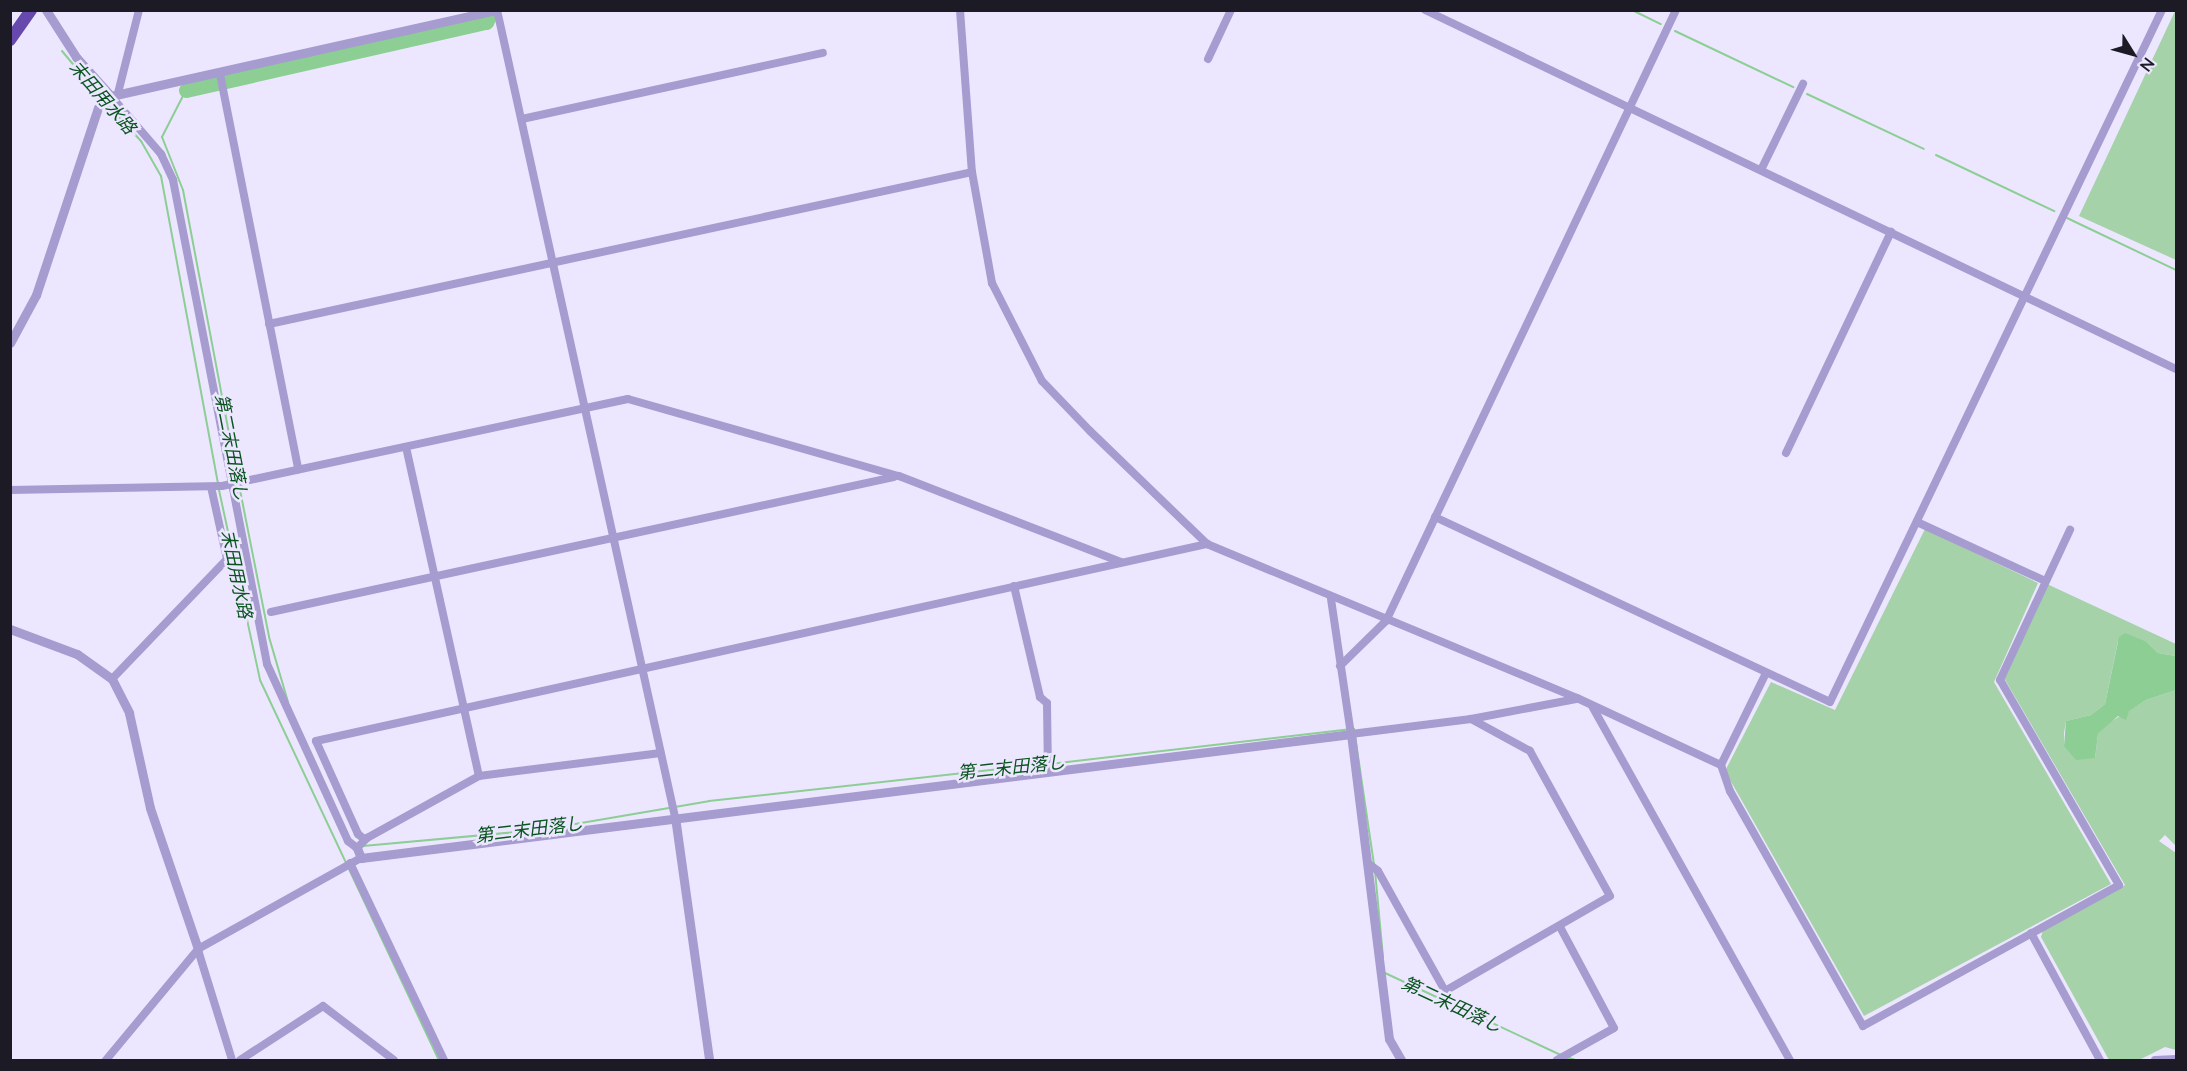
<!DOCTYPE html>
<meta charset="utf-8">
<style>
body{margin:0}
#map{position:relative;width:2187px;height:1071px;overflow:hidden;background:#ece7ff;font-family:Lato,"Noto Sans JP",sans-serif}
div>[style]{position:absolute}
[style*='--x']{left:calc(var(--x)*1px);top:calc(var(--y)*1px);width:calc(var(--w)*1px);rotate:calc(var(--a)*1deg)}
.green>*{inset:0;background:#a5d2a9}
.water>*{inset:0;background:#8cce93}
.stream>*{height:2px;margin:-1px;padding:0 1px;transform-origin:1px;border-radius:1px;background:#8cce93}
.river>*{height:15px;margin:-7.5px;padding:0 7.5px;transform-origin:7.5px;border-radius:7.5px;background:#8cce93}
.minor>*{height:8px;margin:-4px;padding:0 4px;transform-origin:4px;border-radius:4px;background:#a79ccf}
.tertiary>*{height:9px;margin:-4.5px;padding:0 4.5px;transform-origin:4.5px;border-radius:4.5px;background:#a79ccf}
.trunk>*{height:12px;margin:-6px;padding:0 6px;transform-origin:6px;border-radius:6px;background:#6748ad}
span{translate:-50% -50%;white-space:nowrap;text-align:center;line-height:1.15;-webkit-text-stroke:5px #ece7ff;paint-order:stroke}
.water-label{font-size:18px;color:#09541e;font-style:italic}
.frame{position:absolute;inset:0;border:12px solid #1c1a24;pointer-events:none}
.north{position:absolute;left:2103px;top:24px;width:60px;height:60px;-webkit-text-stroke:4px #ece7ff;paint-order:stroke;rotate:127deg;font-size:16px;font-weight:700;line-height:24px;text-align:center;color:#1c1a24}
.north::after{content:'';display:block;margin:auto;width:21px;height:27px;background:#1c1a24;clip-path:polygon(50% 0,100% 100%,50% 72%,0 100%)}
</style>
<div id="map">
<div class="green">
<div style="clip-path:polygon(2175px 11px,2176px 11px,2176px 260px,2079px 216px)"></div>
<div style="clip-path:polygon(1925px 529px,2038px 583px,1994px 682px,2111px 884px,1864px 1016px,1725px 771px,1771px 682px,1835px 710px)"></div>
<div style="clip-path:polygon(2047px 584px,2176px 644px,2176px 656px,2158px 653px,2147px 642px,2118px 641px,2105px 704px,2091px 715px,2066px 721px,2064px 733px,2064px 746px,2095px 758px,2098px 734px,2112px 721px,2146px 700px,2176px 690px,2176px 846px,2165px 835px,2159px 841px,2176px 853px,2176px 1050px,2165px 1047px,2139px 1060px,2109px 1060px,2041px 937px,2043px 930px,2125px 885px,2004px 678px)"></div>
</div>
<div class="water">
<div style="clip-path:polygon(2125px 633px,2147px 642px,2158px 653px,2176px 656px,2176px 690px,2146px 700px,2129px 711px,2126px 720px,2118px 716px,2098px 734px,2095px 758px,2076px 760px,2064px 746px,2066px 721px,2091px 715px,2105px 704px,2119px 637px)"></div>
</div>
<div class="stream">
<div style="--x:1632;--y:10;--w:32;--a:26"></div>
<div style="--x:1675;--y:31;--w:131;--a:25.4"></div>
<div style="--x:62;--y:51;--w:62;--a:50.2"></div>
<div style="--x:186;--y:90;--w:53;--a:117.1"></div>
<div style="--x:162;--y:137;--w:57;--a:68.4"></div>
<div style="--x:183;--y:190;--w:295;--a:79.3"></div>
<div style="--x:1807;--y:94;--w:129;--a:25.2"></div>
<div style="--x:106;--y:103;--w:52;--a:47.4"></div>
<div style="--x:141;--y:141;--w:40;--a:60.3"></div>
<div style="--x:161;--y:176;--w:313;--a:79.5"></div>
<div style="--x:1936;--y:155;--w:131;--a:25.4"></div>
<div style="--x:2067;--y:218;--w:121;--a:25.5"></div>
<div style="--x:239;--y:485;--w:155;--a:78.8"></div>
<div style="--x:269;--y:637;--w:68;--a:73.7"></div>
<div style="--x:219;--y:490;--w:194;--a:77.8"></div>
<div style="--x:260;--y:680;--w:420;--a:64.8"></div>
<div style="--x:1050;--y:764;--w:306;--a:-6.6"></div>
<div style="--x:1354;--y:729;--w:137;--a:81.6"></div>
<div style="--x:363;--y:846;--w:178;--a:-5.2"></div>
<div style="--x:540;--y:830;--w:171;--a:-9.7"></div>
<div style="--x:709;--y:801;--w:337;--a:-6.3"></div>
<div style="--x:1375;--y:871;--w:87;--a:84.7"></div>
<div style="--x:1385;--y:973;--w:194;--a:25"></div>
<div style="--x:1566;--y:1057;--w:9;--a:18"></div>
</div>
<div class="river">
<div style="--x:186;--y:90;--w:308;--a:-12.8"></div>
<div style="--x:486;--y:22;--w:13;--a:-63"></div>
</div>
<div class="minor">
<div style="--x:497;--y:10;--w:826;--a:77.56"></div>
<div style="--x:960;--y:10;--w:162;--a:85.8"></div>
<div style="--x:972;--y:172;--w:113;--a:79.8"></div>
<div style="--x:992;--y:283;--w:110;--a:63"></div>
<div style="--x:1042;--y:381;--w:69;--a:46.2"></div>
<div style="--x:1090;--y:431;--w:163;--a:44"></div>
<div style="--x:1207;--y:544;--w:401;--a:22.6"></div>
<div style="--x:1577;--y:698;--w:159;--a:25"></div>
<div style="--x:1425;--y:10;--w:832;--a:25.55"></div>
<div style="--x:1208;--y:59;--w:54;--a:-64.9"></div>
<div style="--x:220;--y:74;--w:403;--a:78.8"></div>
<div style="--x:118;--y:93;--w:86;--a:-75.8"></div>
<div style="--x:111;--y:96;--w:77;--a:49.2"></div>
<div style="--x:161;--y:154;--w:29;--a:65"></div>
<div style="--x:173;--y:180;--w:493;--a:79"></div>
<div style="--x:267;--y:664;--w:195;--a:65.4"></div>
<div style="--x:348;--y:841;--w:11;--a:38"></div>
<div style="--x:357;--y:848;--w:14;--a:-45"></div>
<div style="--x:367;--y:838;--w:128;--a:-29"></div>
<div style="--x:479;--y:776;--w:183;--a:-7.2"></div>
<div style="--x:522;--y:119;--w:308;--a:-12.4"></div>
<div style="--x:1761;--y:170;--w:96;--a:-64"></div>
<div style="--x:269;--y:324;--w:719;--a:-12.2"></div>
<div style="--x:406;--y:447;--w:337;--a:77.5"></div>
<div style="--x:1786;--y:453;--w:245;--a:-64.6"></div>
<div style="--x:10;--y:490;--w:212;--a:-1.1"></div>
<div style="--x:222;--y:486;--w:415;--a:-12.1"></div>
<div style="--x:628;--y:399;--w:282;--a:15.9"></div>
<div style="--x:899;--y:476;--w:238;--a:21.2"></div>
<div style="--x:1435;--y:517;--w:436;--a:25.1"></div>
<div style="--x:1830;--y:702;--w:768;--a:-64.37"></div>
<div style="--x:1917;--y:522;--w:141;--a:24.7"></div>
<div style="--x:1014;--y:586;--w:114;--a:76.8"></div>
<div style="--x:1040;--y:697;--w:9;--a:41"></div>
<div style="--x:1047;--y:703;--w:68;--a:89.2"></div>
<div style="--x:1331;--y:599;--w:136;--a:81.6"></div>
<div style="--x:1351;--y:734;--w:121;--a:-7.1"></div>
<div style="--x:1471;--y:719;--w:107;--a:-10.8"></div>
<div style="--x:271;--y:612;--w:637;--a:-12.23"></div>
<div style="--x:1340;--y:666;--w:64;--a:-44.4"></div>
<div style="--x:1386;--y:621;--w:676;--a:-64.61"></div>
<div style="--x:1766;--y:673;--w:102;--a:116.1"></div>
<div style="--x:1721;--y:765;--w:28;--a:71"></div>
<div style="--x:1730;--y:791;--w:270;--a:60.5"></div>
<div style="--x:1863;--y:1026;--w:292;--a:-28.8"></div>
<div style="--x:2119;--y:885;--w:237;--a:-120.1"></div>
<div style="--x:2000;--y:680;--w:166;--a:-65"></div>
<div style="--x:112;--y:679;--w:166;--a:-46.2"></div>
<div style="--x:227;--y:559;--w:74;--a:-102.5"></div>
<div style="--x:1592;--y:706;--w:406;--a:60.8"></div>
<div style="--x:364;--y:839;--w:8;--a:-140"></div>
<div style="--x:358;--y:834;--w:102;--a:-114.3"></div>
<div style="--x:316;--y:741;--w:913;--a:-12.47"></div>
<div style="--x:350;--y:863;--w:218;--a:64.5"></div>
<div style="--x:1369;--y:864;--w:11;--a:38"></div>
<div style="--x:1378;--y:871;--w:137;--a:60.8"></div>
<div style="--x:1445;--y:991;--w:190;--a:-29.9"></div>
<div style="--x:1610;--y:896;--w:166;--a:-118.9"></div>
<div style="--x:1530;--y:751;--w:67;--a:-151.5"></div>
<div style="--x:2031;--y:933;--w:145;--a:61.5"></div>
<div style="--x:198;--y:950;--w:115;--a:72.8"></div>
<div style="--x:106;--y:1060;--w:144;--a:-50.3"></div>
<div style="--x:198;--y:949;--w:187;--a:-29.2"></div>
<div style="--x:240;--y:1060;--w:99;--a:-33"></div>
<div style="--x:323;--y:1006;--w:89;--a:37.3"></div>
<div style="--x:1557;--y:1060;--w:65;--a:-29.3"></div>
<div style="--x:1614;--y:1028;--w:115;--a:-118.1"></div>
<div style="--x:2155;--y:1060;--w:21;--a:-3"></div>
</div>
<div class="tertiary">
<div style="--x:46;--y:10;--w:56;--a:57.4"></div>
<div style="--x:76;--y:57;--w:52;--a:48.1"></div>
<div style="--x:10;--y:343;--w:55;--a:-61.6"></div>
<div style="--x:36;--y:295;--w:197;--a:-71.7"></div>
<div style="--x:98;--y:108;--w:18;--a:-43"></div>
<div style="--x:111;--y:96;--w:394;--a:-12.6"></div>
<div style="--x:10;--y:629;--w:72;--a:20.5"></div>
<div style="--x:77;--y:654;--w:43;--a:35.5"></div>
<div style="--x:112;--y:679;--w:38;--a:63"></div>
<div style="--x:129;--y:713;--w:97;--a:77.5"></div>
<div style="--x:150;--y:808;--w:149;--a:71.2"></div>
<div style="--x:675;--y:817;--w:245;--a:82"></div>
<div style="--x:357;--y:848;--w:11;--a:68"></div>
<div style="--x:361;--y:858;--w:998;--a:-7.14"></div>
<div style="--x:1351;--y:734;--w:307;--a:82.9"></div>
<div style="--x:1389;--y:1039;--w:24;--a:60"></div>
</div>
<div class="trunk">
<div style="--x:10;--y:40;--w:37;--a:-55"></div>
</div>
<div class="water-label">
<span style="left:103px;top:97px;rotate:49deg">末田用水路</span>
<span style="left:232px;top:447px;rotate:79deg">第二末田落し</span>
<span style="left:237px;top:574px;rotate:78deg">末田用水路</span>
<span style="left:1011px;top:767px;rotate:-6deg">第二末田落し</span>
<span style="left:529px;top:829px;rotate:-7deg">第二末田落し</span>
<span style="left:1452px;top:1004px;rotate:25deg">第二末田落し</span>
</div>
<div class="frame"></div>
<div class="north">N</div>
</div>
